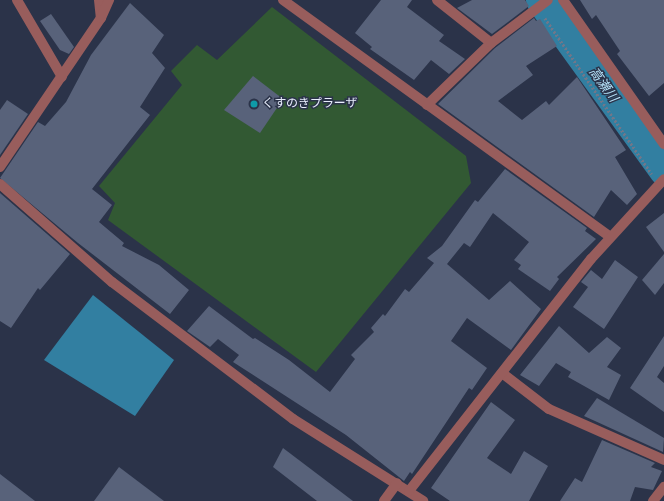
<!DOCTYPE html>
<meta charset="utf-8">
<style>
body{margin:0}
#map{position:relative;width:664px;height:501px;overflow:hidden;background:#2b3349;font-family:"Times New Roman","Noto Sans JP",serif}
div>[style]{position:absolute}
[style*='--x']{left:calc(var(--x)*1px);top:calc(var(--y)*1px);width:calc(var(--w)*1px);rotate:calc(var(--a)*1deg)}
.green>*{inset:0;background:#325933}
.water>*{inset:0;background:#327fa1}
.river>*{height:31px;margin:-15.5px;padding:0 15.5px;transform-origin:15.5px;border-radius:15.5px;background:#327fa1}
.building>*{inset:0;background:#58627a}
.path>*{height:2.5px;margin-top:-1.25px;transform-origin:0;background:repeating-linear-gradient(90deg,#70778a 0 2px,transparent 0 4px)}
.minor>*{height:10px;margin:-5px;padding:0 5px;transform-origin:5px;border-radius:5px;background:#985d5c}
.dots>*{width:11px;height:11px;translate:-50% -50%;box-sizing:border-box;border:2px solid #2b3349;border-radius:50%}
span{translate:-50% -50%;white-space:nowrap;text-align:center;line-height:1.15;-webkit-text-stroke:3px #2b3349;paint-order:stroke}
.poi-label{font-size:12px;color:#e7edfb}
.left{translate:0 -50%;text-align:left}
.water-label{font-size:13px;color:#b5e3fa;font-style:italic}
</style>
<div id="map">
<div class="green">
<div style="clip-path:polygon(272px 7px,466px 156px,471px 183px,316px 372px,108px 220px,115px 203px,99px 186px,182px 85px,171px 71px,197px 45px,217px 60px)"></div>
</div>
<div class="water">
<div style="clip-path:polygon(93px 295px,174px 360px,135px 416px,44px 360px)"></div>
</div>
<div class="river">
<div style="--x:541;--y:0;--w:210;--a:54.1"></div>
</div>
<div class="building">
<div style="clip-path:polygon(381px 0,412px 0,407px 7px,444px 35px,439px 41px,465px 59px,449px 74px,431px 60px,414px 80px,370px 49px,372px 47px,355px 33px)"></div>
<div style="clip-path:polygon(472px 0,525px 0,529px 6px,492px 34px,457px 8px)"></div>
<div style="clip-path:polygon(580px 0,664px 0,664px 83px,649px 96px,617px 54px,620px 51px,596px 15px,592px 19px)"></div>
<div style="clip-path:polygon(130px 3px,164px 35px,152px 53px,165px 68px,140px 107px,150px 115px,92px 189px,112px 205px,99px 222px,124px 243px,122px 246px,159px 265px,189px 290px,170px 314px,78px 243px,0 178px,38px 122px,45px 126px,66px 102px,91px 55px)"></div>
<div style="clip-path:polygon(51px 14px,74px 47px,69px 54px,60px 50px,40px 21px)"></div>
<div style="clip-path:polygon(534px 18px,536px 21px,540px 19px,557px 46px,526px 66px,533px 75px,498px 101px,522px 120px,546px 101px,549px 105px,577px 77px,626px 150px,615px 157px,637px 194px,627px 205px,611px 190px,594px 217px,438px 104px,495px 48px)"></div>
<div style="clip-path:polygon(253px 76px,283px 99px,260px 133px,224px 110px)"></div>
<div style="clip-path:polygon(7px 100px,28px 114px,0 155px,0 110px)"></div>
<div style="clip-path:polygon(505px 169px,587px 228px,585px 231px,596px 239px,557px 277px,559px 279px,550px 291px,518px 269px,521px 265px,514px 260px,529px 242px,493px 213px,470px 247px,464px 243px,447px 264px,489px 300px,510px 281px,541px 309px,511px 350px,467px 318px,451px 341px,487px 368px,472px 390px,469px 388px,412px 474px,410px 472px,404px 481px,346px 435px,233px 362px,239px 355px,218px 339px,210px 347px,187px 331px,209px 306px,253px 339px,255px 338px,289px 360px,330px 392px,355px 359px,351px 355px,374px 332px,371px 328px,383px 314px,385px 316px,405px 289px,409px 292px,434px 263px,427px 258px,442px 246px,475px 200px,478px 202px)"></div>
<div style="clip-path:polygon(0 193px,70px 254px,40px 290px,38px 288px,11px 328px,0 321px)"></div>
<div style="clip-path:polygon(664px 213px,664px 252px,646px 227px)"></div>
<div style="clip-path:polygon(664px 254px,664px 283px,655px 295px,642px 280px)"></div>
<div style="clip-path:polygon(615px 260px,638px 277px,604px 329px,573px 307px,588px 287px,581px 282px,591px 270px,602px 279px)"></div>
<div style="clip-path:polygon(559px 326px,589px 353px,607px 337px,621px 348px,607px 367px,621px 375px,609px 400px,568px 377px,571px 372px,556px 363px,539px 386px,520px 375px)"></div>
<div style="clip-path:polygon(664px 336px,664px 366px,657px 377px,664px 383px,664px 412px,630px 388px)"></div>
<div style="clip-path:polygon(597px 398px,664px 438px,663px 452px,584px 416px)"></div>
<div style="clip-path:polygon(491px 402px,515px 420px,487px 458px,511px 474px,524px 451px,548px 466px,529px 501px,450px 501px,431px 488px)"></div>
<div style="clip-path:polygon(602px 440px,655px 463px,651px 467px,662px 471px,653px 490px,635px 487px,630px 501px,560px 501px,575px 478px,582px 482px)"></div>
<div style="clip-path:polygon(283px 448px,353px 501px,317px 501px,273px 467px)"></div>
<div style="clip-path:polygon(119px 467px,164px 501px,94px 501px)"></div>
<div style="clip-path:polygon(0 474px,35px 501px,0 501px)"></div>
</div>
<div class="path">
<div style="--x:545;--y:18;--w:189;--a:55.6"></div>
</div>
<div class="minor">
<div style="--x:17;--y:0;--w:89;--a:59.7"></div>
<div style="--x:99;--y:0;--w:18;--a:84"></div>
<div style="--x:283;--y:0;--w:404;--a:35.9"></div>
<div style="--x:437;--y:0;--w:69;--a:38.5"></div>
<div style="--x:563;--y:0;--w:176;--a:55"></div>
<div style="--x:427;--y:105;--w:89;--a:-44.1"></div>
<div style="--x:491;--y:43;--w:71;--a:-37"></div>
<div style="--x:0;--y:167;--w:180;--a:-55.9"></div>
<div style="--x:101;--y:18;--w:20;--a:-66"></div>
<div style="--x:0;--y:184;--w:149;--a:41.2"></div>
<div style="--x:112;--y:282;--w:227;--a:37.1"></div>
<div style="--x:293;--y:419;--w:154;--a:32.2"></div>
<div style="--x:502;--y:373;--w:59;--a:37.5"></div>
<div style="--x:549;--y:409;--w:126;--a:23.9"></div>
<div style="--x:409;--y:491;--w:295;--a:-51.9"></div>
<div style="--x:591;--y:259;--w:108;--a:-47.6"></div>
<div style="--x:384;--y:501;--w:22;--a:-54"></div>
<div style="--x:653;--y:501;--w:18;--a:-52"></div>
</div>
<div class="dots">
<div style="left:254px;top:104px;background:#0f9aa8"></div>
</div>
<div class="poi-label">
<span class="left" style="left:262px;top:104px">くすのきプラーザ</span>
</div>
<div class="water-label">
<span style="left:603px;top:85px;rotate:54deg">高瀬川</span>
</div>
</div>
